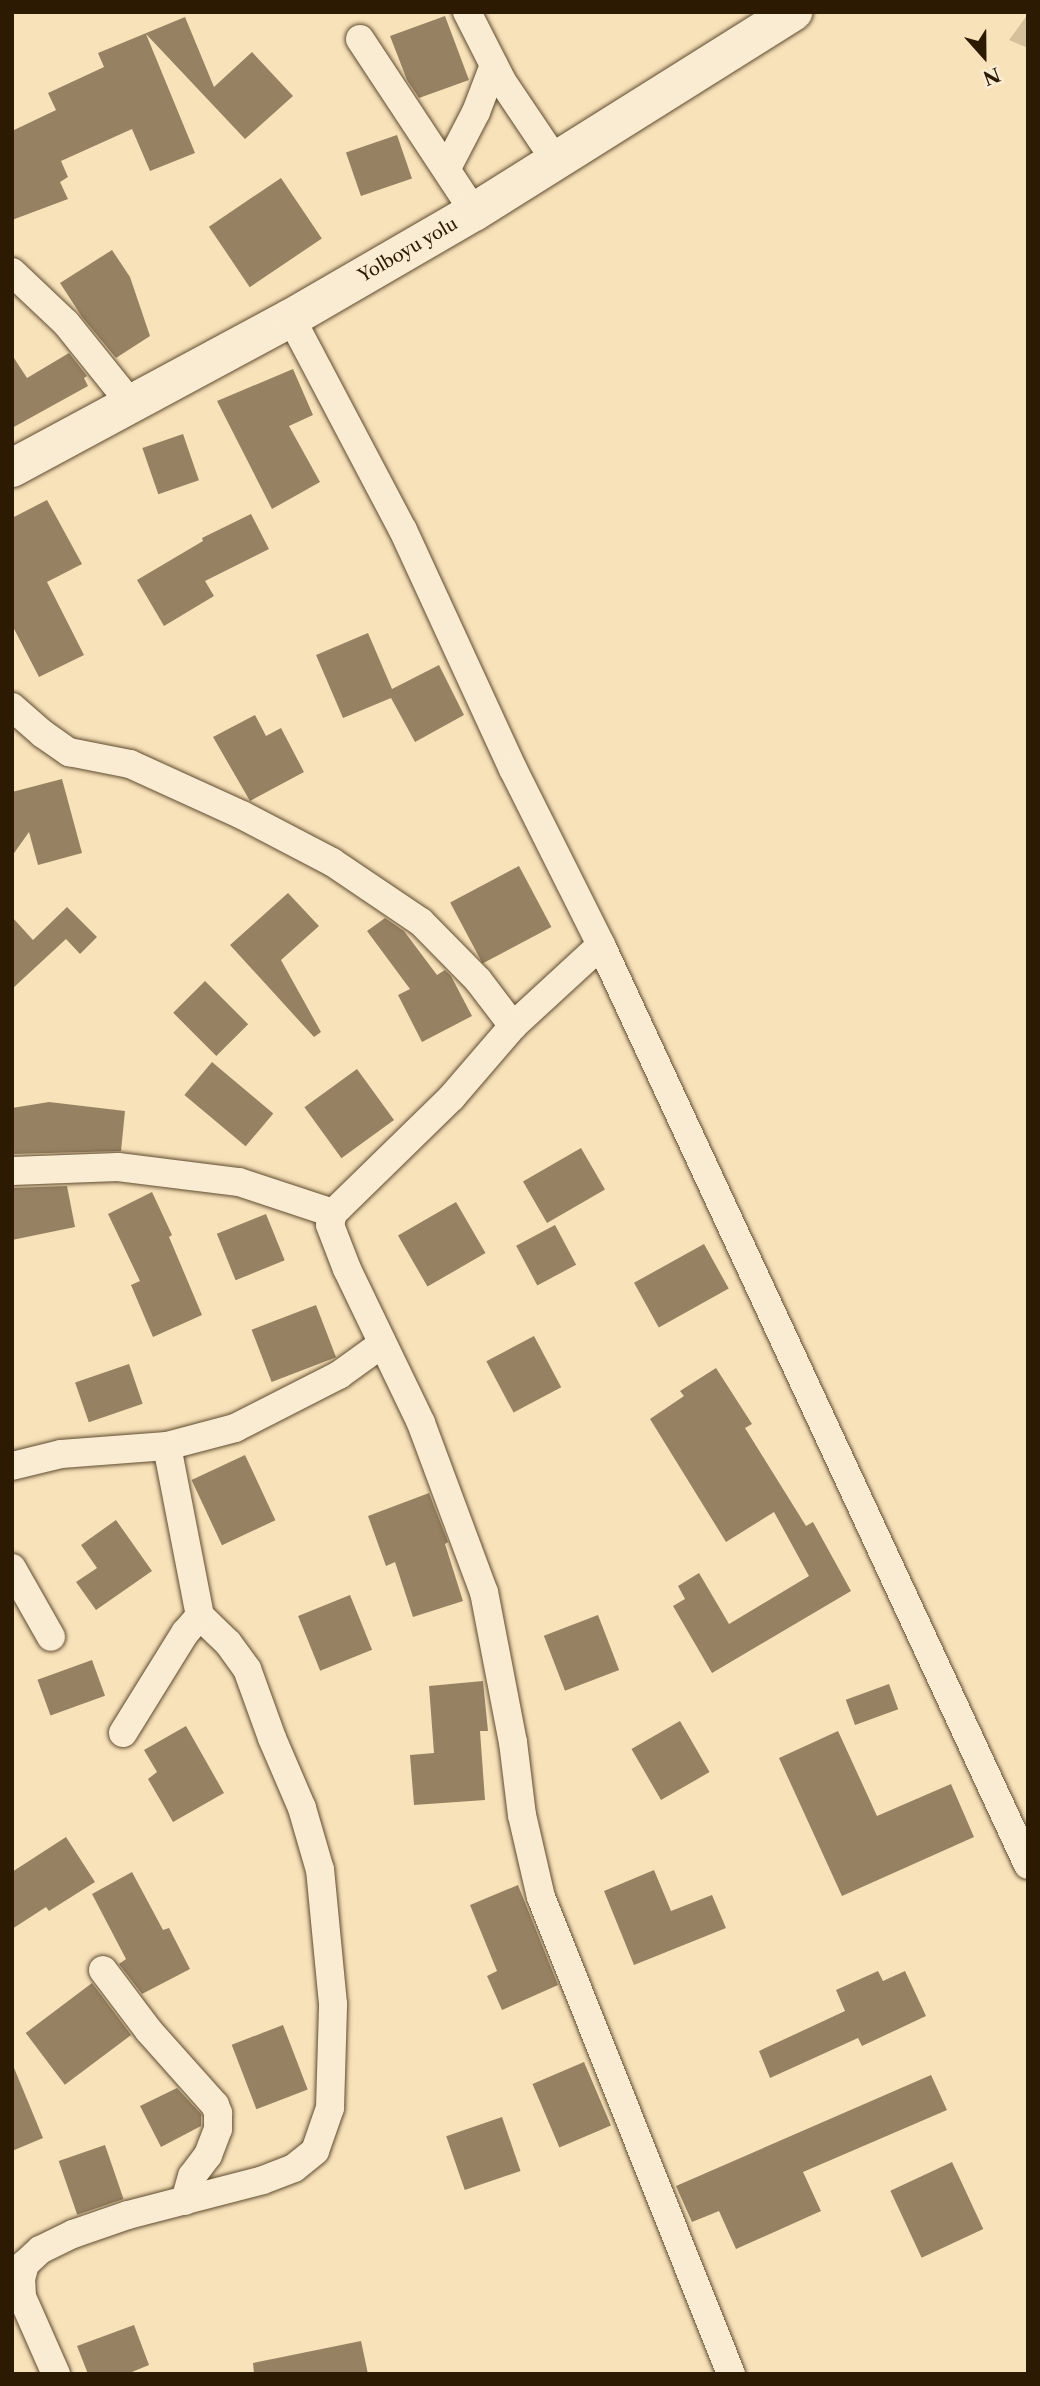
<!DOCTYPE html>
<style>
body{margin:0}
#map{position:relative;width:1040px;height:2386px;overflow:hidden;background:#f8e2ba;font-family:"Libre Caslon Text",serif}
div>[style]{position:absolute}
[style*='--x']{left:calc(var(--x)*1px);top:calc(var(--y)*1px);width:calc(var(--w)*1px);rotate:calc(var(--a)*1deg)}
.green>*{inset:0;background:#d5c09b}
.building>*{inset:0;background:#968262;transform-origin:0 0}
.roads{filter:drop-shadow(0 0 2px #5f4c30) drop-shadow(0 0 2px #5f4c30)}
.street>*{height:28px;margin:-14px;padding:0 14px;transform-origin:14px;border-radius:14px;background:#faecd2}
.secondary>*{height:38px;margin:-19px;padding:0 19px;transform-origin:19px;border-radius:19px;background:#faecd2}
span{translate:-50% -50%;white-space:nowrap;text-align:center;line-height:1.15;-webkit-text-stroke:5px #faecd2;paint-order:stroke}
.street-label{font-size:18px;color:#2c1a02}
.frame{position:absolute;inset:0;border:14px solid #2c1a02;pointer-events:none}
.north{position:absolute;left:949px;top:21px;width:70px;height:70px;-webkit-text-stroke:5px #faecd2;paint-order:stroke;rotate:159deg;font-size:19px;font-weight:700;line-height:28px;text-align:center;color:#2c1a02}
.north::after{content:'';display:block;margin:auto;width:24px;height:32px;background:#2c1a02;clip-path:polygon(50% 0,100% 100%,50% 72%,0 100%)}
</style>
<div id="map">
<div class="green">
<div style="clip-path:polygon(1028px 14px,1028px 48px,1009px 40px)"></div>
</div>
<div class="building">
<div style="clip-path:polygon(445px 16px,469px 80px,419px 98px,407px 80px,390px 36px)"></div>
<div style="clip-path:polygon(185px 17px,214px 87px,252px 52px,293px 96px,245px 139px,146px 34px,195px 153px,150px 171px,132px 129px,61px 161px,68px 177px,60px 182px,68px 199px,12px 220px,12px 131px,56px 110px,48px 93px,104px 67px,98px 53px)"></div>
<div style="left:397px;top:135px;width:46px;height:54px;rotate:71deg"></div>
<div style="left:281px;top:178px;width:73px;height:87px;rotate:56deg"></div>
<div style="clip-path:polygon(112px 250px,130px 277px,150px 336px,116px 358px,82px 317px,60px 283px)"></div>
<div style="clip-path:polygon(69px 353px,87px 376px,84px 378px,88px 386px,12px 428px,12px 355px,27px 378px)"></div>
<div style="clip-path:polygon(293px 369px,313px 415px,289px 426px,320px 482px,272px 509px,217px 401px)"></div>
<div style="left:183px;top:434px;width:49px;height:43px;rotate:71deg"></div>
<div style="clip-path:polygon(47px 500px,82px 564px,47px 582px,84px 655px,39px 677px,12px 625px,12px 518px)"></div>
<div style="clip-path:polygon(251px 514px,269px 549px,205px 581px,214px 596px,164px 626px,137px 580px,203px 541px,202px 538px)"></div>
<div style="clip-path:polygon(368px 633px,392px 689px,439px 665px,464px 715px,415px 742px,391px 698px,343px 718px,316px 655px)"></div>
<div style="clip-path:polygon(255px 715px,266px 736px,281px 728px,304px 772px,250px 801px,213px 737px)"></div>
<div style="clip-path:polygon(62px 779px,82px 853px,38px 865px,29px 832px,12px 856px,12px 792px)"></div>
<div style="left:519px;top:866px;width:69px;height:78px;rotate:62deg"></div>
<div style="clip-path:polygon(288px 893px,319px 926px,281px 960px,321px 1032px,314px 1037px,230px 945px)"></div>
<div style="clip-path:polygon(67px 907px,97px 937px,80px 954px,66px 939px,12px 989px,12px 917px,33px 940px)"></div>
<div style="clip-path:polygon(385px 918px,404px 931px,437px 975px,445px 970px,451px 976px,472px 1016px,422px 1042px,398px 995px,410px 989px,367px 931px)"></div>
<div style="left:205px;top:981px;width:61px;height:45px;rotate:45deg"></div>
<div style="left:212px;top:1062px;width:80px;height:43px;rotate:40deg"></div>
<div style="left:357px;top:1069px;width:63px;height:65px;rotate:54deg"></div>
<div style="clip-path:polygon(49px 1102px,125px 1111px,121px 1151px,12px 1154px,12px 1108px)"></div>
<div style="left:581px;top:1148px;width:48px;height:67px;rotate:60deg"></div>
<div style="clip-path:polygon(67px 1186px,75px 1227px,12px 1240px,12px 1188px)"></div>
<div style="clip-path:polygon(152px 1192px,172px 1235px,169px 1237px,202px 1315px,153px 1337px,131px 1285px,140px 1281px,108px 1214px)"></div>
<div style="left:456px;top:1202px;width:59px;height:67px;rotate:60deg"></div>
<div style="left:266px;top:1214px;width:50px;height:53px;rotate:68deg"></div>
<div style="left:555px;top:1225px;width:45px;height:44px;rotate:62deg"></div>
<div style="left:704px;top:1244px;width:51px;height:80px;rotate:61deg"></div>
<div style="left:316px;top:1305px;width:56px;height:69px;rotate:69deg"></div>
<div style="left:534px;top:1336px;width:58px;height:54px;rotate:62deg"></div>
<div style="left:129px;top:1364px;width:42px;height:57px;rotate:71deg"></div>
<div style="clip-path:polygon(716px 1368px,752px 1424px,745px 1428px,806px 1526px,813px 1522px,851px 1591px,712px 1673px,673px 1606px,685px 1599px,678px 1586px,699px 1573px,729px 1624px,809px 1576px,774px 1512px,726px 1542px,650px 1419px,684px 1396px,680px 1391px)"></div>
<div style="left:245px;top:1455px;width:72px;height:59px;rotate:65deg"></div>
<div style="clip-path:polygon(429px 1493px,448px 1542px,445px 1544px,463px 1601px,413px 1617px,395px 1562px,386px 1566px,368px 1516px)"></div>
<div style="clip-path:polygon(116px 1520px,152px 1571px,96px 1610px,76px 1582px,97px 1568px,81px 1545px)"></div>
<div style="left:350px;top:1595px;width:59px;height:56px;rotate:68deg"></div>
<div style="left:598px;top:1615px;width:59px;height:58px;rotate:69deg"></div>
<div style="left:92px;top:1660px;width:38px;height:58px;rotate:70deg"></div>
<div style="clip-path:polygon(483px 1681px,488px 1731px,480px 1731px,485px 1800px,414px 1805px,410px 1755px,434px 1753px,429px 1686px)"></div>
<div style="left:889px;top:1684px;width:27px;height:46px;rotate:70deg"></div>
<div style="left:680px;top:1721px;width:59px;height:56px;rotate:60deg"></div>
<div style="clip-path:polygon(186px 1726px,224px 1793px,173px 1822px,148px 1779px,157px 1772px,144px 1750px)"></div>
<div style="clip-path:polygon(838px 1731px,877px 1816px,951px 1784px,974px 1837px,842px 1896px,779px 1758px)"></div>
<div style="clip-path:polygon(66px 1837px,95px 1882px,49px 1911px,46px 1907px,12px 1929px,12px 1872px)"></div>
<div style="clip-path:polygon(654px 1870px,671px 1911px,712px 1895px,726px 1928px,634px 1965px,604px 1891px)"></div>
<div style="clip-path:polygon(132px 1872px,163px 1930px,169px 1928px,190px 1969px,142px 1994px,119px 1964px,126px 1959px,92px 1894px)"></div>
<div style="clip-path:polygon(518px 1885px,558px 1985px,502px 2010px,487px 1976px,497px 1971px,470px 1905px)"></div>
<div style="clip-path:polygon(878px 1971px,883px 1981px,905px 1971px,926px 2016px,862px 2046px,858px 2038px,770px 2078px,759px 2051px,845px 2011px,836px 1990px)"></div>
<div style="left:92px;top:1983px;width:65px;height:83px;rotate:53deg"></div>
<div style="left:283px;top:2025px;width:69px;height:55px;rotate:69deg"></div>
<div style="left:584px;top:2062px;width:69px;height:56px;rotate:67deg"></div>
<div style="clip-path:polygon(12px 2063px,43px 2138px,12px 2151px)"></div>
<div style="clip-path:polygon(931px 2075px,947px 2110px,803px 2172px,821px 2211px,736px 2249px,719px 2211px,692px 2222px,676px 2186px)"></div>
<div style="clip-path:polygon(177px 2088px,201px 2114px,201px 2126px,161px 2147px,140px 2106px)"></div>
<div style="left:502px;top:2117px;width:57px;height:59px;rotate:71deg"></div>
<div style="left:105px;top:2145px;width:57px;height:49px;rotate:71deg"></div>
<div style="left:952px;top:2162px;width:74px;height:68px;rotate:65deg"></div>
<div style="clip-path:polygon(134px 2325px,149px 2365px,127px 2374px,88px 2374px,77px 2346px)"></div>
<div style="clip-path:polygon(361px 2341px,368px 2374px,254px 2374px,253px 2363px)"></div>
</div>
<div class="roads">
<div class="street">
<div style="--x:467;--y:12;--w:77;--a:63.1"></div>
<div style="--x:502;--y:81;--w:95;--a:56.1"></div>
<div style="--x:360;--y:39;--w:207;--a:56.6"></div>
<div style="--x:447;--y:168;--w:63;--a:-62.6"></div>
<div style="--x:476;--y:112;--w:50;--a:-69"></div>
<div style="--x:12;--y:272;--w:74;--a:43.4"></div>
<div style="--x:66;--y:323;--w:105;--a:51.2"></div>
<div style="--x:291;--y:318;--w:240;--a:62.2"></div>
<div style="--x:403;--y:530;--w:263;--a:65.3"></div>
<div style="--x:513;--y:769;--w:197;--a:63.4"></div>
<div style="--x:601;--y:945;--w:1014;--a:65.1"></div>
<div style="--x:12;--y:707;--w:41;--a:41.1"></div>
<div style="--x:43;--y:734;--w:32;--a:35"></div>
<div style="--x:69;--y:752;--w:62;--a:11.1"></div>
<div style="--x:130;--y:764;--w:123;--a:24.5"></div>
<div style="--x:242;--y:815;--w:102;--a:27.6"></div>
<div style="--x:332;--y:862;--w:107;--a:34"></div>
<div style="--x:421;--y:922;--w:81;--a:45.5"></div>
<div style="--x:478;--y:980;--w:58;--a:52.7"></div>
<div style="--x:601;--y:945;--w:120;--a:137.4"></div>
<div style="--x:513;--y:1026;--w:94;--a:130.7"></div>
<div style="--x:452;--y:1097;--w:166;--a:135.7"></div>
<div style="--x:333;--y:1213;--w:12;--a:104"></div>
<div style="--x:330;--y:1225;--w:47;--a:68.9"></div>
<div style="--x:347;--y:1269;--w:171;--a:64.3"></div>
<div style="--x:421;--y:1423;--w:180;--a:69.6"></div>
<div style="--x:484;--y:1592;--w:153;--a:79.1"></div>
<div style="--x:513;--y:1742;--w:74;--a:83"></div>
<div style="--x:522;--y:1815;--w:84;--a:77"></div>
<div style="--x:541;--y:1897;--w:513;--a:68.28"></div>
<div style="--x:12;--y:1171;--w:106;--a:-2.2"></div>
<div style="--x:118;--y:1167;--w:122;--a:7.1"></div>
<div style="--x:239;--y:1182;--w:99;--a:18.3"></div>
<div style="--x:12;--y:1466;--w:50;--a:-13.8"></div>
<div style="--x:61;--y:1454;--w:106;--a:-4.3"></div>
<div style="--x:167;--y:1446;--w:70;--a:-14.8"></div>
<div style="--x:235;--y:1428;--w:117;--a:-27"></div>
<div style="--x:339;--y:1375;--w:53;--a:-35.8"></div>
<div style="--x:12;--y:1568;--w:79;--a:60.5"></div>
<div style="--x:123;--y:1733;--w:118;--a:-58.2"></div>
<div style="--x:185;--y:1633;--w:23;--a:-49"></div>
<div style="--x:103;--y:1970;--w:76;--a:53"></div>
<div style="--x:149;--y:2031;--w:99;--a:48.3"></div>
<div style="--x:215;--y:2105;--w:9;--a:69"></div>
<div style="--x:218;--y:2113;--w:16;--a:90"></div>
<div style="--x:218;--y:2129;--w:28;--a:111"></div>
<div style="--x:208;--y:2155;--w:26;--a:127"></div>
<div style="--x:192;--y:2176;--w:26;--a:106"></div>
<div style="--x:56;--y:2374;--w:84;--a:-113.8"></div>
<div style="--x:22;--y:2297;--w:18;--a:-93"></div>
<div style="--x:21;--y:2279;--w:16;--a:-75"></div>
<div style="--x:25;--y:2264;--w:21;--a:-43"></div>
<div style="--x:40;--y:2250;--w:37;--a:-26"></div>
<div style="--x:73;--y:2234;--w:58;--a:-19.1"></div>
<div style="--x:128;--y:2215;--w:139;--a:-14.5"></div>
<div style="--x:263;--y:2180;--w:33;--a:-21"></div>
<div style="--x:294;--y:2168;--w:27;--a:-39"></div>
<div style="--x:315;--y:2151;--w:46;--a:-70.8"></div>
<div style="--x:330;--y:2108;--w:104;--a:-88.3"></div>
<div style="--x:333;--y:2004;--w:135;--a:-95.5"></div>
<div style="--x:320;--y:1870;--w:65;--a:-106.2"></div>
<div style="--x:302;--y:1808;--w:76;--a:-113.2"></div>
<div style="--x:272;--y:1738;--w:73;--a:-109.9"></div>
<div style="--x:247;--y:1669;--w:32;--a:-126"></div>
<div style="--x:228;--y:1643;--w:39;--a:-136"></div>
<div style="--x:200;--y:1616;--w:173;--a:-101"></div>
</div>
<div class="secondary">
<div style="--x:12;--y:468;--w:317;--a:-28.3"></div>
<div style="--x:291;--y:318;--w:211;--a:-30.1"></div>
<div style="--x:474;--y:212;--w:377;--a:-32.1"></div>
</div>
</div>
<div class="street-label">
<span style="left:408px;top:250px;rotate:-30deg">Yolboyu yolu</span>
</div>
<div class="frame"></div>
<div class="north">N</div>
</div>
